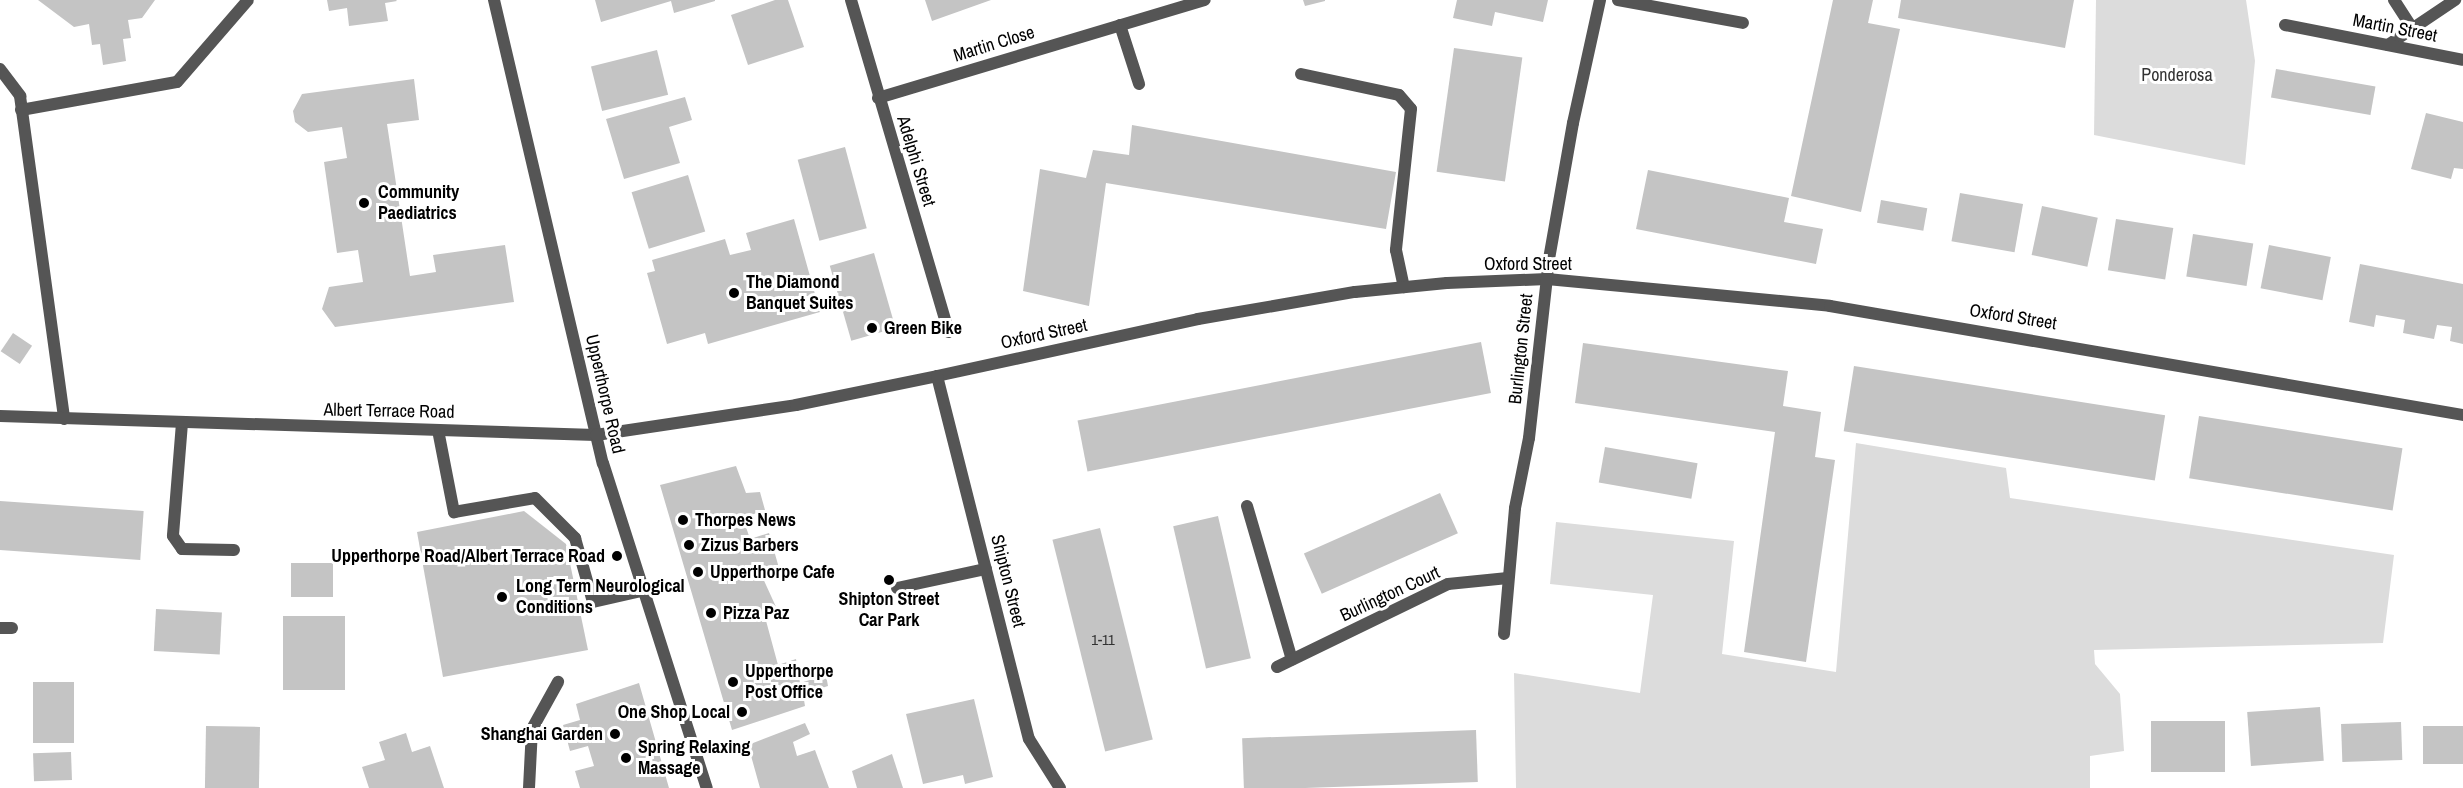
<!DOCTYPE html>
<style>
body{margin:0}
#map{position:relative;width:2463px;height:788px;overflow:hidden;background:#fff;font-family:"Archivo Narrow",sans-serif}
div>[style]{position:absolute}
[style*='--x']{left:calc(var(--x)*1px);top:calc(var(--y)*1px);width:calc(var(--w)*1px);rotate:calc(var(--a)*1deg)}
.green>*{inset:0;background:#dcdcdc}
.building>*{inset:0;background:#c4c4c4;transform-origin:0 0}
.service>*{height:12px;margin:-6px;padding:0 6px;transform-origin:6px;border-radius:6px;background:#555}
.minor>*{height:12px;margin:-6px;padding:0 6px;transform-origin:6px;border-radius:6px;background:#555}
.tertiary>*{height:12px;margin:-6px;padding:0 6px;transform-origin:6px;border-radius:6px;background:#555}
.dots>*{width:16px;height:16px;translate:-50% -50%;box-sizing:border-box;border:3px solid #fff;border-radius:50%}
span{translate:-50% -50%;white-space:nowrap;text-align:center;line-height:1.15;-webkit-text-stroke:6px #fff;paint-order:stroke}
.number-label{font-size:15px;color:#313131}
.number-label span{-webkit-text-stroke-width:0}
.street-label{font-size:18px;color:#000}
.park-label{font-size:18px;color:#333}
.poi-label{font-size:18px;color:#000;font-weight:700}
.left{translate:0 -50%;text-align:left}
.right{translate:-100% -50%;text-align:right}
</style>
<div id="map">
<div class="green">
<div style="clip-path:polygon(2096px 0,2246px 0,2255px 61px,2245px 165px,2094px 135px)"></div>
<div style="clip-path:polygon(1856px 443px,2006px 468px,2010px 498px,2394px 555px,2383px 643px,2094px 650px,2095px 664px,2120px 694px,2124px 751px,2090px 756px,2090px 788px,1516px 788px,1514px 673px,1640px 693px,1653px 595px,1550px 584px,1556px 522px,1734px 541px,1722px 654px,1836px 672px)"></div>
</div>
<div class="building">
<div style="clip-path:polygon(38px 0,155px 0,142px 18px,128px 20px,131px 38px,123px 39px,126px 61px,103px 65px,100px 44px,92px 45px,89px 24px,74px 27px)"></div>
<div style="clip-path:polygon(327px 0,396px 0,397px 1px,385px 3px,388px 21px,349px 26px,347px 8px,329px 11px)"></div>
<div style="clip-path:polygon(595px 0,715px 0,715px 1px,674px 13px,671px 1px,601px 22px)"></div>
<div style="clip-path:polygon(775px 0,788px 0,804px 47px,748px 65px,731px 15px)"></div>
<div style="clip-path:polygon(925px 0,991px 0,932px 21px)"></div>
<div style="clip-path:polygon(1303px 0,1325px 0,1325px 1px,1305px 6px)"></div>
<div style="clip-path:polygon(1457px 0,1548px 0,1543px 22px,1495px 12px,1492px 26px,1453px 18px)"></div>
<div style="clip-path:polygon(1833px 0,1873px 0,1868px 23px,1900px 29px,1861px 212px,1791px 196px)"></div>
<div style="clip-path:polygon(1901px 0,2074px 0,2065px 48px,1898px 18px)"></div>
<div style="left:1454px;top:48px;width:69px;height:125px;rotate:8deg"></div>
<div style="left:657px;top:50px;width:46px;height:68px;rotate:76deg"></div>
<div style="left:2276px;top:69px;width:101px;height:29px;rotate:10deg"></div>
<div style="clip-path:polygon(414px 79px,419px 120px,387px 124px,410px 276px,436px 272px,433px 255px,505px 245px,514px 302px,335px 327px,322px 309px,329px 287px,363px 282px,358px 250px,337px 253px,324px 162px,347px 158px,342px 127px,308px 132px,295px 122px,293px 111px,302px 94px)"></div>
<div style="clip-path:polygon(685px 97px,692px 120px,669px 127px,680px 163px,624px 179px,606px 119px)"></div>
<div style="clip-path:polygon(2426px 113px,2463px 122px,2463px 169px,2454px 168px,2451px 179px,2411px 169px)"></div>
<div style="clip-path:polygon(1132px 125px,1396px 172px,1386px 229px,1106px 183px,1089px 306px,1023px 291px,1040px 169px,1086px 178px,1093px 150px,1129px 155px)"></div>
<div style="left:845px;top:147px;width:84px;height:49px;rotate:75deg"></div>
<div style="clip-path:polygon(1648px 170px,1789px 198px,1784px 222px,1823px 229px,1816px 264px,1636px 229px)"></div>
<div style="left:688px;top:175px;width:59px;height:59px;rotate:73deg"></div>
<div style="left:1960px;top:193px;width:64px;height:49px;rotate:10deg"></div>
<div style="left:1881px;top:200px;width:47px;height:23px;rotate:10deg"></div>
<div style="left:2042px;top:206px;width:57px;height:50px;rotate:12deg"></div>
<div style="clip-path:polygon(794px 219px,820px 312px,708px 344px,705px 333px,667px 344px,647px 273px,655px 271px,652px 260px,725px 239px,730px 255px,751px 250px,746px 233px)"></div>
<div style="left:2116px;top:219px;width:58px;height:52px;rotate:9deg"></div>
<div style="left:2193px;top:234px;width:61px;height:43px;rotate:9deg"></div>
<div style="left:2269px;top:245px;width:63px;height:44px;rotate:11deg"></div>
<div style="left:874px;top:253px;width:78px;height:46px;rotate:74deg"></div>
<div style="clip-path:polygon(2360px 264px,2463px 284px,2463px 344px,2450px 341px,2452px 327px,2437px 325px,2434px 339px,2403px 333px,2405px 320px,2376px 315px,2374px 327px,2349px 322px)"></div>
<div style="left:13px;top:333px;width:23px;height:22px;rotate:34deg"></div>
<div style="left:1481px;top:342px;width:52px;height:411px;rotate:79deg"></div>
<div style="clip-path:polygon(1583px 343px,1788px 371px,1783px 406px,1821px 412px,1815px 457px,1835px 460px,1806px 662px,1744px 652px,1775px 432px,1575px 403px)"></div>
<div style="left:1854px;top:366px;width:315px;height:66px;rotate:9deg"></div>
<div style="left:2199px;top:416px;width:206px;height:63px;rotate:9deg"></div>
<div style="left:1605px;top:447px;width:94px;height:36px;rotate:10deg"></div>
<div style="clip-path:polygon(736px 466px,746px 493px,760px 492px,765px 510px,743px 518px,750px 539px,769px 533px,779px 568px,761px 574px,777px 609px,765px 617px,778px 665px,796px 659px,800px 683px,826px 675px,828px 686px,803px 694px,805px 706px,732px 730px,660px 485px)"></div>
<div style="left:1440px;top:493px;width:44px;height:149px;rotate:66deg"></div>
<div style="left:0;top:501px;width:144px;height:49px;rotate:4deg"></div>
<div style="clip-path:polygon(524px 511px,566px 544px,588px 650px,443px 677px,417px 532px)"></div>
<div style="left:1218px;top:516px;width:146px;height:46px;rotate:77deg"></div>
<div style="left:1100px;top:528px;width:218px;height:49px;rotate:76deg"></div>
<div style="left:291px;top:563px;width:42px;height:34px"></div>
<div style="left:156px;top:609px;width:66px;height:42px;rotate:3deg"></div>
<div style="left:283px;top:616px;width:62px;height:74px"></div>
<div style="left:33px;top:682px;width:41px;height:61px"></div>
<div style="clip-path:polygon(639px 683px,669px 788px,580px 788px,575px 771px,594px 766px,588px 746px,570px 751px,563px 725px,580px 720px,576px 704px)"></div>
<div style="clip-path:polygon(974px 699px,993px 777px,965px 784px,963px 775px,923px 784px,906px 714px)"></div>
<div style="left:2320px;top:707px;width:54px;height:73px;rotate:86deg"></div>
<div style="left:2225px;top:721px;width:51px;height:74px;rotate:90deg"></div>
<div style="left:2401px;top:722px;width:38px;height:60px;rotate:88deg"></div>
<div style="clip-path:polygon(805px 723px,810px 734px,793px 742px,797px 756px,815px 750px,829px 788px,760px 788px,748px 745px)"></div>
<div style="left:206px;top:726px;width:54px;height:62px;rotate:1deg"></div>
<div style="left:2423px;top:726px;width:40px;height:38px"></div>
<div style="left:1476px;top:730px;width:52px;height:234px;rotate:88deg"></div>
<div style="clip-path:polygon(406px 733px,412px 752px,430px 746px,444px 788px,369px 788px,362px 767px,385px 760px,379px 742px)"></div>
<div style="left:71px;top:752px;width:28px;height:38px;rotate:88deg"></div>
<div style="clip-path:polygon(892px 754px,903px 788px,857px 788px,852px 771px)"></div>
</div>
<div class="service">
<div style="--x:1618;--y:0;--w:127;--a:10.4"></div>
<div style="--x:2394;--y:0;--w:33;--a:57"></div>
<div style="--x:2388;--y:45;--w:81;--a:-33.9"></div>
<div style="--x:0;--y:69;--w:34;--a:53"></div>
<div style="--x:20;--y:96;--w:326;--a:82.2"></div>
<div style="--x:1301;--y:74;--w:100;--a:12.1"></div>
<div style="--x:1399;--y:95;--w:18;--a:49"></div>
<div style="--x:1411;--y:109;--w:142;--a:96.1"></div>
<div style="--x:1396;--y:250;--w:38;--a:78"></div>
<div style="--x:21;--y:110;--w:158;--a:-10.2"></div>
<div style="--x:177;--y:82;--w:108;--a:-49.1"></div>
<div style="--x:438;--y:430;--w:84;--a:79"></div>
<div style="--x:454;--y:512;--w:82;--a:-9.8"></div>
<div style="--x:535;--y:498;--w:57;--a:45"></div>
<div style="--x:575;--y:538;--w:66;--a:74.3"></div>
<div style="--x:593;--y:602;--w:53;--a:-13"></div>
<div style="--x:897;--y:588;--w:91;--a:-12.1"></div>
<div style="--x:529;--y:788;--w:59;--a:-87.1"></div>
<div style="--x:532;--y:729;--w:54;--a:-61"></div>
</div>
<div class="minor">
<div style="--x:851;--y:0;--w:346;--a:73.6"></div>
<div style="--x:1120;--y:25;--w:62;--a:72.1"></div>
<div style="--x:2285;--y:25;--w:181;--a:11.1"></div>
<div style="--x:878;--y:98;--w:341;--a:-16.7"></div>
<div style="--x:937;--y:376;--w:267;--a:-12.3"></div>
<div style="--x:1198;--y:319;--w:159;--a:-9.8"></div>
<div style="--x:1355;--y:292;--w:92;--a:-5.6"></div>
<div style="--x:1447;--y:283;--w:100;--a:-2.3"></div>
<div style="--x:1547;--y:279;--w:284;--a:5.4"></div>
<div style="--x:1830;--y:306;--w:642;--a:9.77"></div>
<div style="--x:182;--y:423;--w:113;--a:94.6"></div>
<div style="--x:173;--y:536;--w:16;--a:55"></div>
<div style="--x:182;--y:549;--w:52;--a:1.1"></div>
<div style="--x:1247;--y:506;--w:160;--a:73.7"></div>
<div style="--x:0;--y:628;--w:12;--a:0"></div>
<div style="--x:1504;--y:634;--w:126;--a:-85"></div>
<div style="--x:1515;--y:508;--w:71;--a:-78.7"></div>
<div style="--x:1529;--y:438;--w:180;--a:-83.6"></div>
<div style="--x:1549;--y:259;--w:138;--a:-80"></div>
<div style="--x:1573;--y:123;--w:126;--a:-77.6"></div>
<div style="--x:1277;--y:667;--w:190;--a:-25.9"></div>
<div style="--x:1448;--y:584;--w:60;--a:-5.7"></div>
</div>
<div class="tertiary">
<div style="--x:494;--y:0;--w:476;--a:76.8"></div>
<div style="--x:603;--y:463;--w:341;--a:72.3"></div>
<div style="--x:0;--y:416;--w:596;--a:1.83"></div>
<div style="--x:596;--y:435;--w:202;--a:-8.5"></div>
<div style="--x:796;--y:405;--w:144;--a:-11.6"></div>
<div style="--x:937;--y:376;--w:374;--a:75.8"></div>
<div style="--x:1029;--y:739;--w:58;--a:57.7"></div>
</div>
<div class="dots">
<div style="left:364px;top:203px;background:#000"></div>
<div style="left:734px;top:293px;background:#000"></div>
<div style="left:872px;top:328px;background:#000"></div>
<div style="left:683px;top:520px;background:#000"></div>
<div style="left:689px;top:545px;background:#000"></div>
<div style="left:617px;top:556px;background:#000"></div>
<div style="left:698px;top:572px;background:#000"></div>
<div style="left:889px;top:580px;background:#000"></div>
<div style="left:502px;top:597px;background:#000"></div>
<div style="left:711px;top:613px;background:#000"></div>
<div style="left:733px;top:682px;background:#000"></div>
<div style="left:742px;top:712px;background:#000"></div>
<div style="left:615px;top:734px;background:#000"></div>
<div style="left:626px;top:758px;background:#000"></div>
</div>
<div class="number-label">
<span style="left:1103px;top:640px">1-11</span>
</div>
<div class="street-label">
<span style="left:2395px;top:28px;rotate:11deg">Martin Street</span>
<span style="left:994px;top:44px;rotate:-17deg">Martin Close</span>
<span style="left:916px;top:161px;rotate:73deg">Adelphi Street</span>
<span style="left:1528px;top:264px">Oxford Street</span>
<span style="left:2013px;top:317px;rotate:9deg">Oxford Street</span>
<span style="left:1044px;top:334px;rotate:-12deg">Oxford Street</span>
<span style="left:1521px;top:349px;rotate:-84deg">Burlington Street</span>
<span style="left:605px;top:394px;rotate:77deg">Upperthorpe Road</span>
<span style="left:389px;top:411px;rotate:1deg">Albert Terrace Road</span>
<span style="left:1008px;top:581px;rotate:76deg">Shipton Street</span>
<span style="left:1390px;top:594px;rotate:-25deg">Burlington Court</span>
</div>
<div class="park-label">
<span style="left:2177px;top:75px">Ponderosa</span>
</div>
<div class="poi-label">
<span class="left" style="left:378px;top:203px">Community<br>Paediatrics</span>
<span class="left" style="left:746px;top:293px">The Diamond<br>Banquet Suites</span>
<span class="left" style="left:884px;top:328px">Green Bike</span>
<span class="left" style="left:695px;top:520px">Thorpes News</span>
<span class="left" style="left:701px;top:545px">Zizus Barbers</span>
<span class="right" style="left:605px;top:556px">Upperthorpe Road/Albert Terrace Road</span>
<span class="left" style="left:710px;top:572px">Upperthorpe Cafe</span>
<span class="left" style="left:516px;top:597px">Long Term Neurological<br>Conditions</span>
<span style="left:889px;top:610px">Shipton Street<br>Car Park</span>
<span class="left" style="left:723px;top:613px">Pizza Paz</span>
<span class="left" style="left:745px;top:682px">Upperthorpe<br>Post Office</span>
<span class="right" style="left:730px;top:712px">One Shop Local</span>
<span class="right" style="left:603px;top:734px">Shanghai Garden</span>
<span class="left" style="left:638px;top:758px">Spring Relaxing<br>Massage</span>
</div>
</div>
